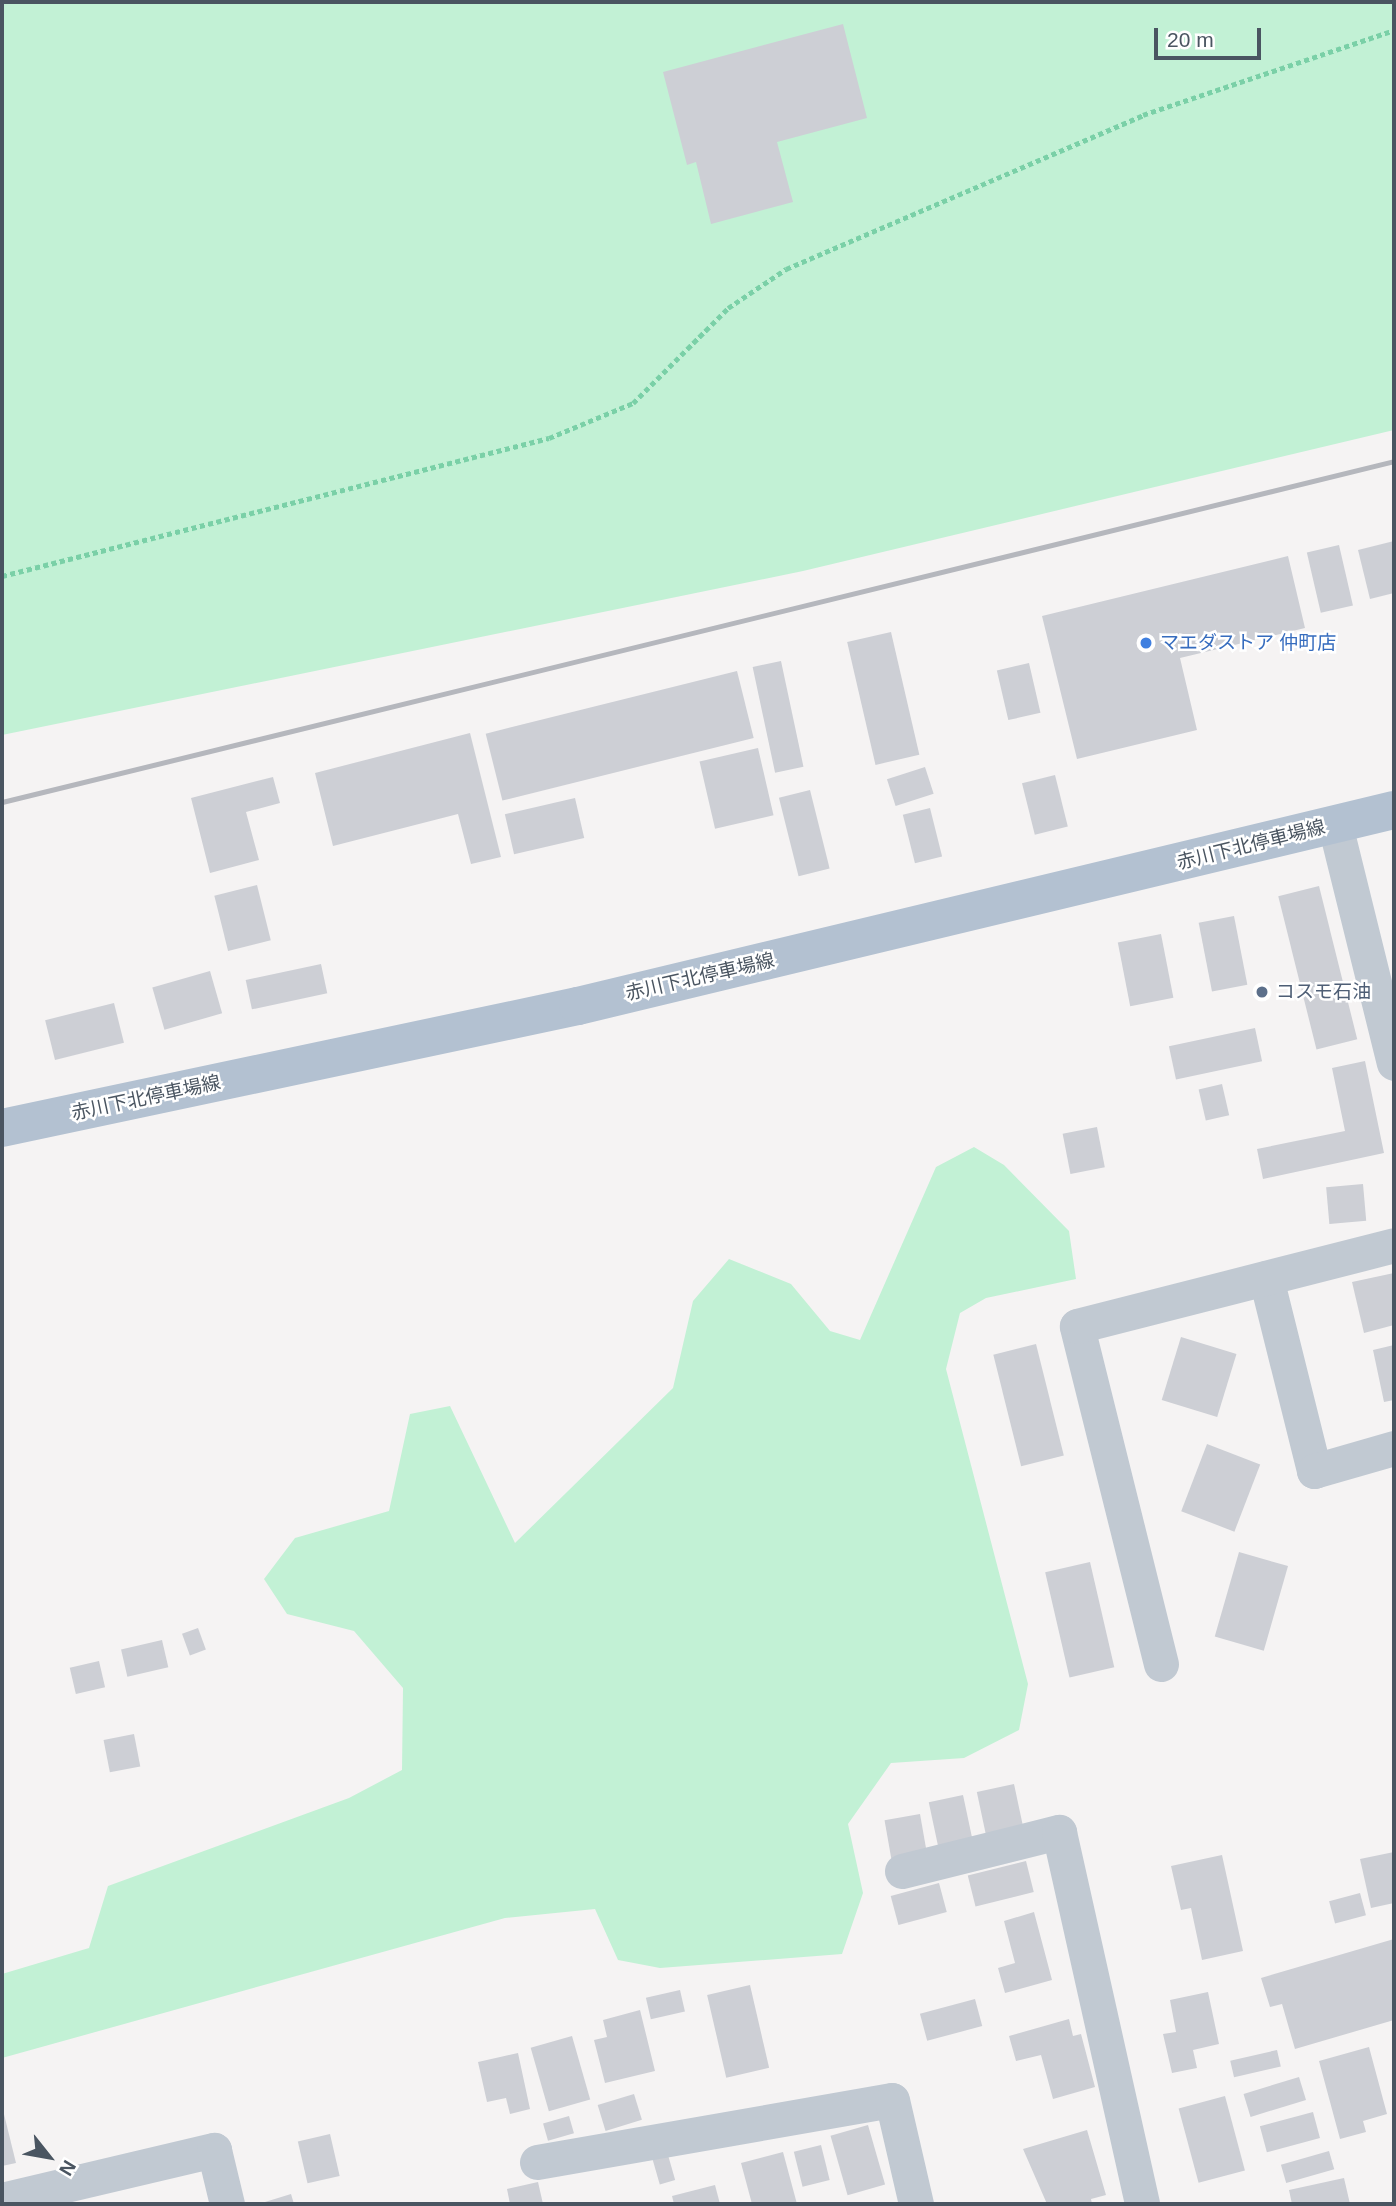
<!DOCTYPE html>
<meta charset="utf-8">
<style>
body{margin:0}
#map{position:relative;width:1396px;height:2206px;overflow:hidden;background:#f5f3f3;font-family:Arial,"Noto Sans JP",sans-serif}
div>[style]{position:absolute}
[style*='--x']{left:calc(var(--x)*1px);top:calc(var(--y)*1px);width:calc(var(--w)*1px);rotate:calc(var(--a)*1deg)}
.green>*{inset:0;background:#c2f1d5}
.building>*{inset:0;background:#cdcfd5;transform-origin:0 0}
.path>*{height:4.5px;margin-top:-2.25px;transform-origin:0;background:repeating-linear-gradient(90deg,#7ad0a7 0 5px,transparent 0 8.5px)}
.minor>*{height:35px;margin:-17.5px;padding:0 17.5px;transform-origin:17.5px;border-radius:17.5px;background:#c1c9d2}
.major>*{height:38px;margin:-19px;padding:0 19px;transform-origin:19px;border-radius:19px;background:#b3c1d1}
.rail>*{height:5px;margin:-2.5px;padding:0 2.5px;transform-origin:2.5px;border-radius:2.5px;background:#b5b7bd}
.dots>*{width:19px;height:19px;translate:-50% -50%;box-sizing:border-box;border:4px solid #fff;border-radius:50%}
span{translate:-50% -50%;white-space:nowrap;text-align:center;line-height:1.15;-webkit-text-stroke:5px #fff;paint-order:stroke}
.shop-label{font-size:19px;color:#366cbe}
.left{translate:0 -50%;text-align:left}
.street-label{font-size:19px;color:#4a5561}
.service-label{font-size:19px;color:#4e5e75}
.frame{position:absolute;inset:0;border:4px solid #4a5561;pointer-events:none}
.north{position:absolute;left:14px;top:2122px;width:70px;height:70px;-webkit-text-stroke:5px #fff;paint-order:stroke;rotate:121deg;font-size:19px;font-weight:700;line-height:28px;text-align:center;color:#4a5561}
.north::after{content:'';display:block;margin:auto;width:24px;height:32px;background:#4a5561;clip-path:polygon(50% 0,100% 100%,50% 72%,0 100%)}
.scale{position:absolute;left:1154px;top:28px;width:107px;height:32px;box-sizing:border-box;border:4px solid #4a5561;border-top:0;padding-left:9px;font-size:21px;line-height:24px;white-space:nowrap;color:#4a5561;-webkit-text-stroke:5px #fff;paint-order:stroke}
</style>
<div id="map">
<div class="green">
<div style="clip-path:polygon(2px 2px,1394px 2px,1394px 430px,803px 571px,2px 735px)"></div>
<div style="clip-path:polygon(974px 1147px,1004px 1165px,1069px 1231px,1076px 1279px,986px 1298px,960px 1313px,946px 1369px,1028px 1684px,1019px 1730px,964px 1758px,891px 1763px,848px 1824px,863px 1893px,842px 1954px,660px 1968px,618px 1960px,595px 1909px,505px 1918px,2px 2058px,2px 1974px,89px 1948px,108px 1886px,349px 1798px,402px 1770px,403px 1688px,354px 1631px,287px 1614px,264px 1579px,295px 1538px,389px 1511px,410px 1414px,450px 1406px,515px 1543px,673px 1388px,693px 1301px,729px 1259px,791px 1284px,830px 1331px,860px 1340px,936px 1167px)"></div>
</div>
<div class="building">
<div style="clip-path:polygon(843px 24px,867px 118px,777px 142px,793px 202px,711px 224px,696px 162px,687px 165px,663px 72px)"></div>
<div style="clip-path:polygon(1394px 541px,1394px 593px,1370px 599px,1358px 550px)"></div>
<div style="left:1339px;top:545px;width:62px;height:33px;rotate:77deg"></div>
<div style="clip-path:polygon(1288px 556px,1305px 628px,1180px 658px,1197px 730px,1077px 759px,1042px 616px)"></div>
<div style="left:891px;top:632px;width:126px;height:45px;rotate:77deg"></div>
<div style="left:781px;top:661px;width:108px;height:29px;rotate:78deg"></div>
<div style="left:1029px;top:663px;width:51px;height:33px;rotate:77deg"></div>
<div style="left:737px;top:671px;width:69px;height:259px;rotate:76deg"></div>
<div style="clip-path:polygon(470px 733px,501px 857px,471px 864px,458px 814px,333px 846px,315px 773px)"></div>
<div style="left:758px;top:748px;width:69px;height:60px;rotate:77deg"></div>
<div style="left:925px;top:767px;width:28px;height:40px;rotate:72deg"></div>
<div style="left:1055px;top:775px;width:53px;height:34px;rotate:76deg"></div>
<div style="clip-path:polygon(273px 777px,280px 803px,246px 812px,259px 860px,210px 873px,191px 798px)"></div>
<div style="left:810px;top:790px;width:81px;height:32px;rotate:76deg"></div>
<div style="left:575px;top:798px;width:41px;height:72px;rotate:77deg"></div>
<div style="left:930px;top:808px;width:50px;height:28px;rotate:76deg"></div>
<div style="left:257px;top:885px;width:57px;height:44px;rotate:76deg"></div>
<div style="left:1319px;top:886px;width:158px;height:42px;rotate:76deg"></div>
<div style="left:1234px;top:916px;width:70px;height:36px;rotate:79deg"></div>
<div style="left:1161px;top:934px;width:65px;height:44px;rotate:79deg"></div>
<div style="left:321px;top:964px;width:30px;height:77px;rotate:78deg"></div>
<div style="left:210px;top:971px;width:44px;height:60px;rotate:74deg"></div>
<div style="left:114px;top:1003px;width:41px;height:71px;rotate:76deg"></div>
<div style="left:1255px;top:1028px;width:34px;height:88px;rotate:78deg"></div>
<div style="clip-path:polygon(1365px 1061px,1384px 1153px,1263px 1179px,1257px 1149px,1345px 1131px,1332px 1068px)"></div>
<div style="left:1222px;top:1084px;width:32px;height:24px;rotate:77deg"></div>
<div style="left:1097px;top:1127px;width:41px;height:35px;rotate:79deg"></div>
<div style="left:1363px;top:1184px;width:37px;height:37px;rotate:85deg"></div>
<div style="clip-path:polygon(1394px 1273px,1394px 1325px,1364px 1333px,1352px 1282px)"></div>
<div style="left:1181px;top:1337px;width:58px;height:66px;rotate:17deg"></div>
<div style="left:1036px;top:1344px;width:115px;height:44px;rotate:76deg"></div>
<div style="clip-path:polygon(1394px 1345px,1394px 1400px,1384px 1402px,1373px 1350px)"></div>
<div style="left:1207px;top:1444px;width:57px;height:72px;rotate:21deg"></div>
<div style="left:1239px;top:1552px;width:51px;height:88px;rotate:16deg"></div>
<div style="left:1090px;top:1562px;width:108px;height:46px;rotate:77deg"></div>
<div style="left:198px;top:1628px;width:23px;height:17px;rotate:70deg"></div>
<div style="left:162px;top:1640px;width:28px;height:42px;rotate:77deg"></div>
<div style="left:99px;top:1661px;width:27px;height:30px;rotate:77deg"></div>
<div style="left:134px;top:1734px;width:33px;height:31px;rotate:79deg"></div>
<div style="left:1014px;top:1784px;width:44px;height:38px;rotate:78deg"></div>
<div style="left:963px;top:1795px;width:49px;height:35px;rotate:78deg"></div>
<div style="left:920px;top:1814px;width:39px;height:36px;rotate:80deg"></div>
<div style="clip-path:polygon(1394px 1852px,1394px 1903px,1371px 1908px,1360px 1859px)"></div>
<div style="clip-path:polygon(1222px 1855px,1243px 1951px,1202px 1960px,1191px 1908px,1181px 1910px,1171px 1866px)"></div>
<div style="left:1026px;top:1861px;width:32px;height:60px;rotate:76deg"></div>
<div style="left:939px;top:1883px;width:30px;height:50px;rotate:75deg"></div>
<div style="left:1360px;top:1893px;width:23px;height:32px;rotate:75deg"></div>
<div style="clip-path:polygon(1034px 1912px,1052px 1980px,1005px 1993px,998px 1968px,1015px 1963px,1004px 1921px)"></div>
<div style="clip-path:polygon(1394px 1939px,1394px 2020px,1295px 2049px,1282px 2004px,1270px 2007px,1261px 1978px)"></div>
<div style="left:750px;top:1985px;width:85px;height:44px;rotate:77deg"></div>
<div style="left:680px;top:1990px;width:22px;height:35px;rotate:77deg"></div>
<div style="clip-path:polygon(1208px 1992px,1219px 2044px,1193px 2050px,1197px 2068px,1172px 2073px,1163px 2034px,1176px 2032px,1170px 2000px)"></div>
<div style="left:975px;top:1999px;width:28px;height:57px;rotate:75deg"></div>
<div style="clip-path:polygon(640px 2010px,655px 2071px,605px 2083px,594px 2040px,607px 2037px,603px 2020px)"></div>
<div style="clip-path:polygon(1069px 2019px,1073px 2036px,1081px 2034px,1095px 2087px,1053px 2099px,1041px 2055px,1016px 2061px,1009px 2036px)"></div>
<div style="left:572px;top:2036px;width:66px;height:43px;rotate:74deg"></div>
<div style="clip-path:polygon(1369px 2047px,1387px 2114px,1363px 2121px,1366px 2132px,1340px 2139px,1319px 2061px)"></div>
<div style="left:1277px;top:2050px;width:17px;height:48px;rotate:77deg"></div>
<div style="clip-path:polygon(518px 2053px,530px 2109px,510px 2114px,506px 2098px,487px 2102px,478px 2062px)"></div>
<div style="left:1299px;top:2077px;width:24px;height:58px;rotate:73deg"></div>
<div style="left:634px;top:2094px;width:27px;height:38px;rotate:73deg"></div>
<div style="left:1225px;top:2096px;width:77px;height:48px;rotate:75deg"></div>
<div style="clip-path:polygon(2px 2106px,16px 2163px,2px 2166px)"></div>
<div style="left:1313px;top:2112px;width:27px;height:55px;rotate:75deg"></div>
<div style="left:569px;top:2116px;width:18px;height:27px;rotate:74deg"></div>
<div style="left:868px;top:2125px;width:62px;height:39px;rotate:74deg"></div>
<div style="clip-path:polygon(1087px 2130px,1106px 2195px,1091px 2199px,1092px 2204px,1047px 2204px,1023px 2149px)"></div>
<div style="left:330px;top:2134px;width:43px;height:33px;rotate:77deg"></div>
<div style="left:821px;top:2145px;width:36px;height:28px;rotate:76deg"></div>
<div style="left:1329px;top:2151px;width:19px;height:50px;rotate:74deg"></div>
<div style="clip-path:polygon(783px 2152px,797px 2204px,752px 2204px,741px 2163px)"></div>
<div style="left:668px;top:2155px;width:26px;height:16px;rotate:74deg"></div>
<div style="clip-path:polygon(1344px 2178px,1350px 2204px,1292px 2204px,1289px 2190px)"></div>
<div style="clip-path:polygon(538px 2182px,543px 2204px,510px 2204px,507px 2189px)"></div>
<div style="clip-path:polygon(715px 2185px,720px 2204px,674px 2204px,672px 2196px)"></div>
<div style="clip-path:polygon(291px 2194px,294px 2204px,265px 2204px,265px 2202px)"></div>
</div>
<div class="path">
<div style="--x:2;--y:576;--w:564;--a:-14.16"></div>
<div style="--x:549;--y:438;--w:91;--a:-22.6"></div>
<div style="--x:633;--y:403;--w:134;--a:-45"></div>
<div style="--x:728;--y:308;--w:70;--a:-33.9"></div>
<div style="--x:786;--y:269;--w:389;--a:-23.3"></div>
<div style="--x:1143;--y:115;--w:265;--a:-18.7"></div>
</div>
<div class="minor">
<div style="--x:1335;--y:825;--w:245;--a:76.1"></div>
<div style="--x:1266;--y:1278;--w:199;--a:76"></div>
<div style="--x:1314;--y:1471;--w:83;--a:-16"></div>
<div style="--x:1161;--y:1664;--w:348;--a:-104"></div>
<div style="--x:1077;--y:1326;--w:327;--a:-14.3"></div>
<div style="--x:902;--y:1871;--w:162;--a:-14"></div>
<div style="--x:1059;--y:1832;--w:381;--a:77.4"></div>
<div style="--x:537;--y:2162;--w:360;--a:-9.9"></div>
<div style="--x:892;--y:2100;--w:107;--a:77"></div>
<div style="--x:2;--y:2200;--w:218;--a:-13.3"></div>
<div style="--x:214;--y:2150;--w:56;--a:76.5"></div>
</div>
<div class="major">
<div style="--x:2;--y:1128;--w:589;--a:-11.96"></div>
<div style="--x:578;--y:1006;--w:839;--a:-13.51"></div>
</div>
<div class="rail">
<div style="--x:2;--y:802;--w:1433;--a:-13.76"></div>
</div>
<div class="dots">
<div style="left:1146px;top:643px;background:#3f7fe0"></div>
<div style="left:1262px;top:992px;background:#5c6f8a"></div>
</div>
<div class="shop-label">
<span class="left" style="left:1160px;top:643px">マエダストア 仲町店</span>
</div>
<div class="street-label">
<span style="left:1251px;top:845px;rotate:-14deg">赤川下北停車場線</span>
<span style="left:700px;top:977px;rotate:-13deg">赤川下北停車場線</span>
<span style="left:146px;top:1098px;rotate:-12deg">赤川下北停車場線</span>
</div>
<div class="service-label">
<span class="left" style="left:1276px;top:992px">コスモ石油</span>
</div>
<div class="frame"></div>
<div class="north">N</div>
<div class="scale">20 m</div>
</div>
